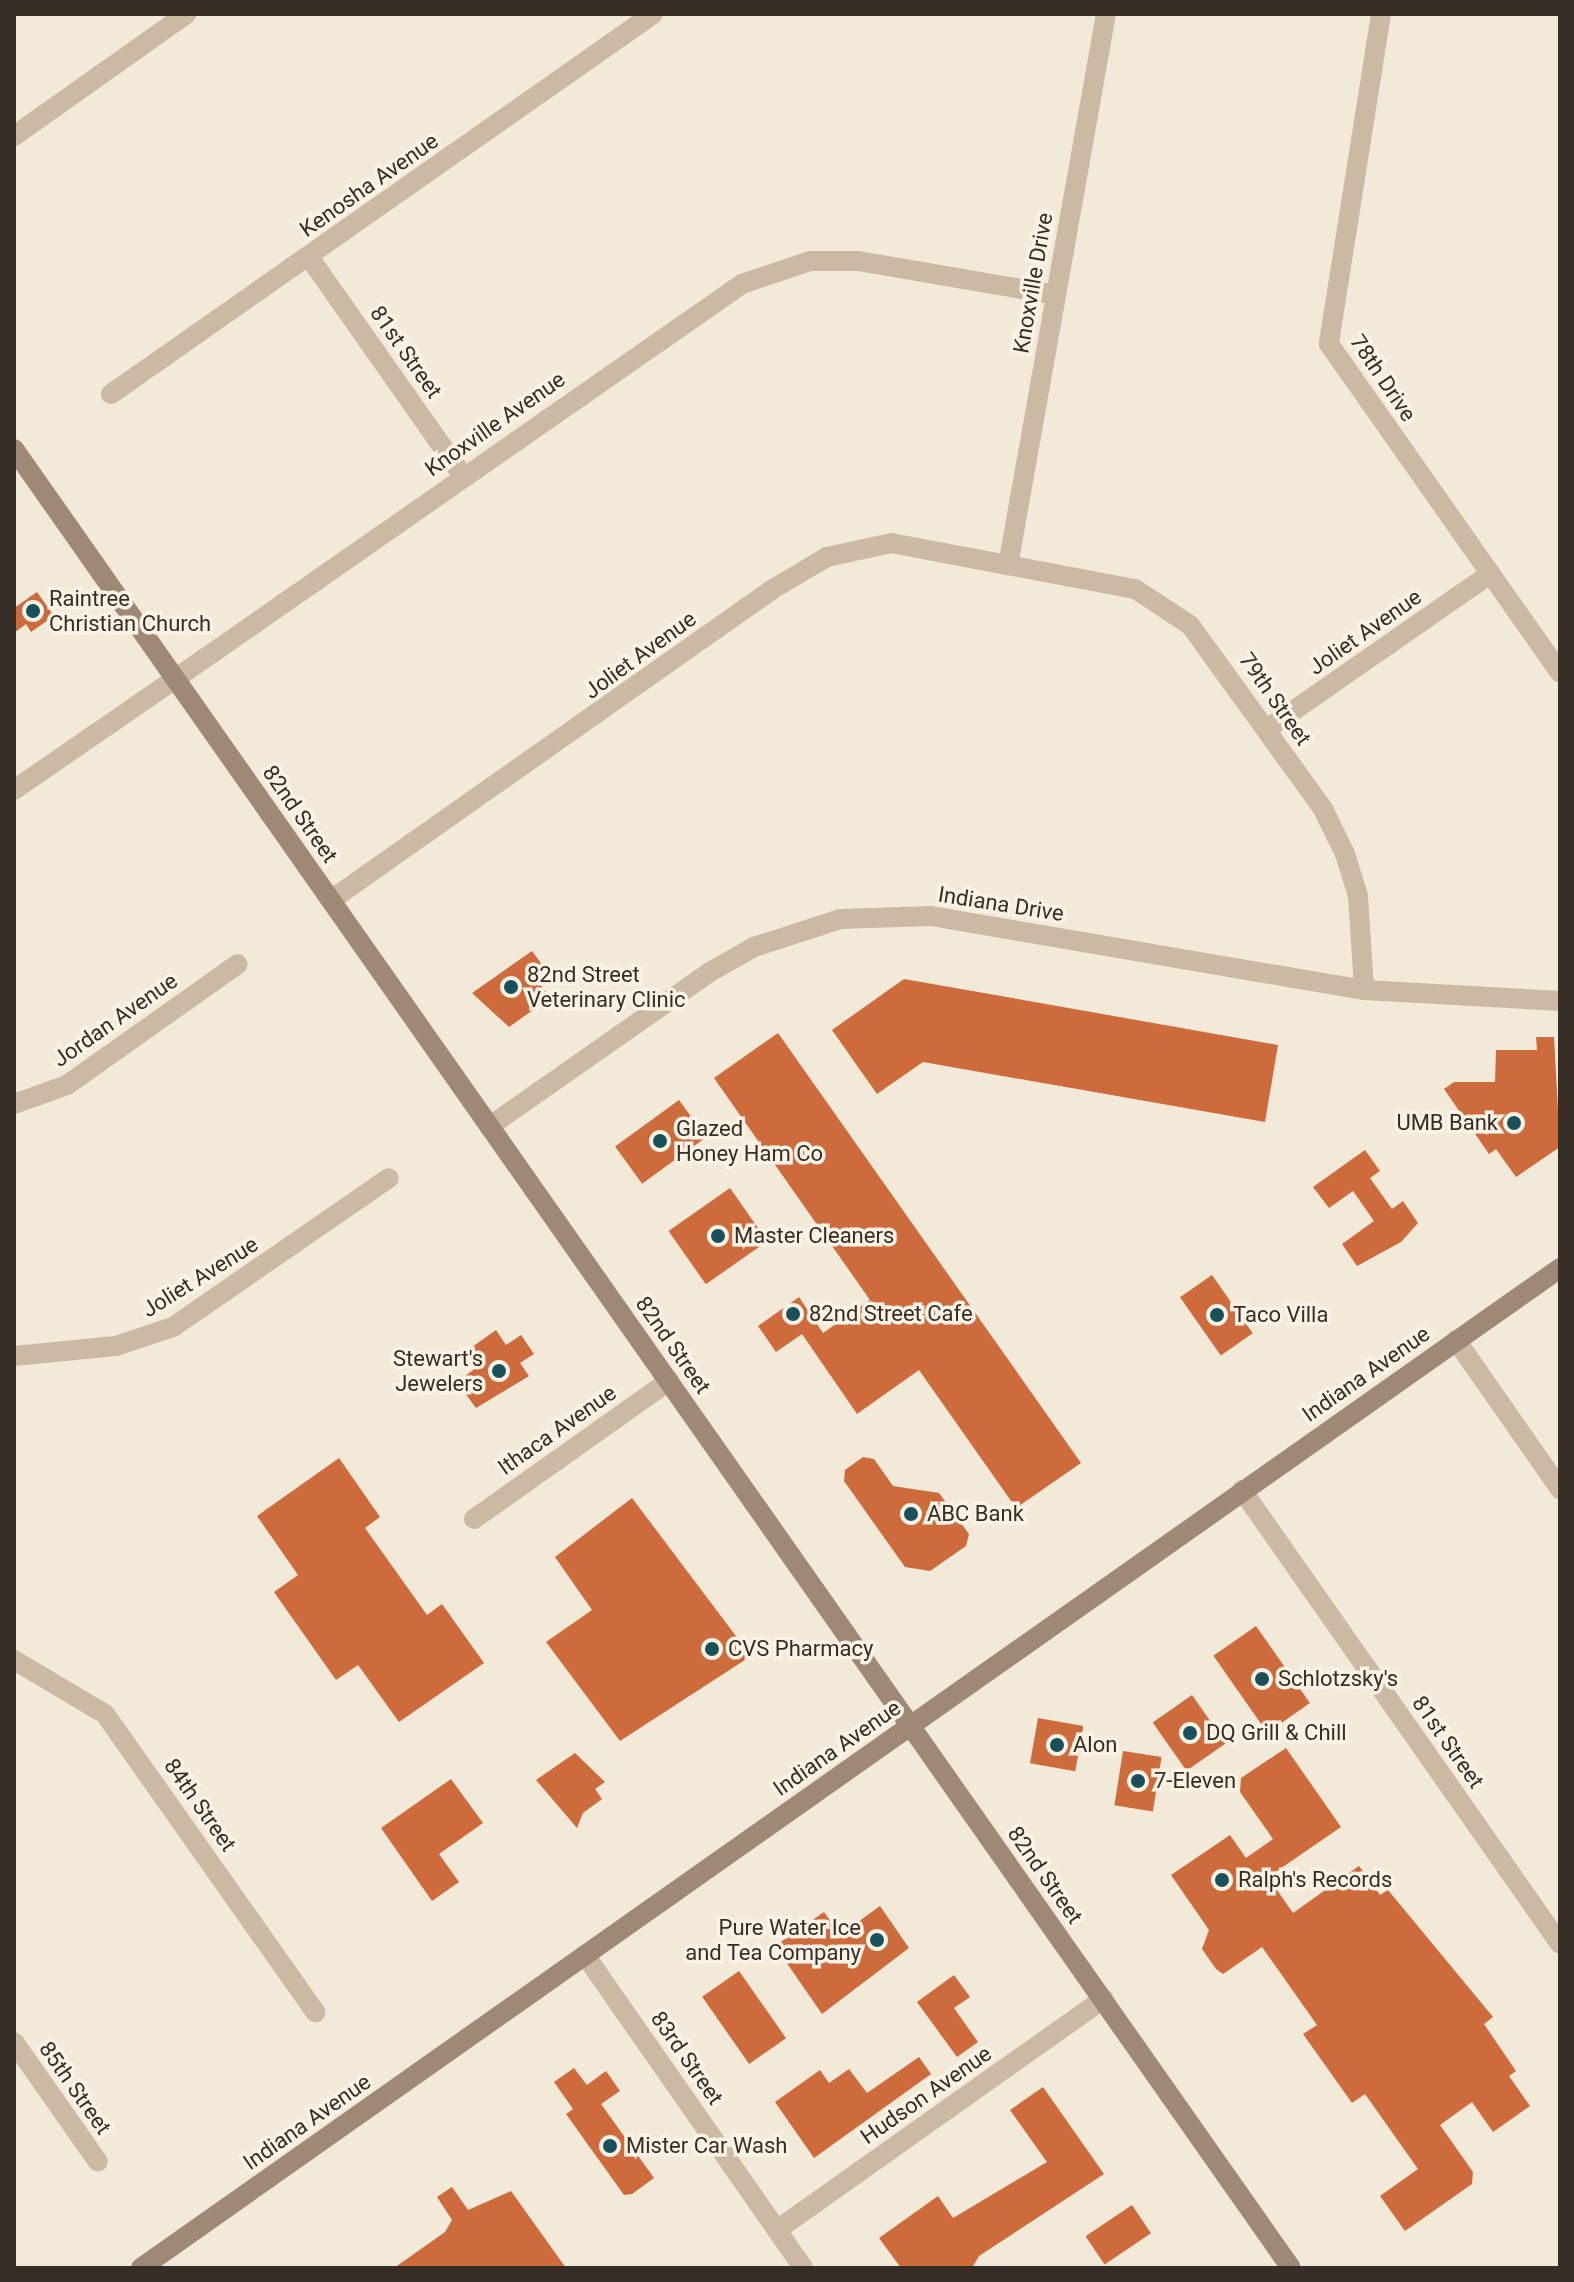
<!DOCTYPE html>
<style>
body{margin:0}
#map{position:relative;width:1574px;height:2282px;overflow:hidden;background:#f3e9d9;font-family:Roboto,sans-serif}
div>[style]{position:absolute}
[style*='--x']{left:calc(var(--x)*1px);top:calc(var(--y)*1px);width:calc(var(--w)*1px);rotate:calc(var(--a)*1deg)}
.building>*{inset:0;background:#ce6b3c;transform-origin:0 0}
.minor>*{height:20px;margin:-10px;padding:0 10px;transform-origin:10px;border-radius:10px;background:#ccb9a4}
.tertiary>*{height:20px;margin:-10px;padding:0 10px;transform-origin:10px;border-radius:10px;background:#ccb9a4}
.secondary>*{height:20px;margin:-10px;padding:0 10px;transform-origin:10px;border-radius:10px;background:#9f8875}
.dots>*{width:22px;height:22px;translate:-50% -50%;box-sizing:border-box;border:4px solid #faf2e5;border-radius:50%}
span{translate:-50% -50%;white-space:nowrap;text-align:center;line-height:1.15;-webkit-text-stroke:7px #faf2e5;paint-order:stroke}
.street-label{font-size:22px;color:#362d26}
.poi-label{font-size:22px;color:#362d26}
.left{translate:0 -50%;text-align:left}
.right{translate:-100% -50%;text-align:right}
.frame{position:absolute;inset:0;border:16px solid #362d26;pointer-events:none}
</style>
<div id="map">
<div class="building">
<div style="clip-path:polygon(37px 592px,54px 616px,31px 632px,26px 624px,14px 633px,14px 608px)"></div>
<div style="clip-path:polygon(532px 951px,548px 973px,538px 981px,550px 998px,509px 1027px,472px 993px)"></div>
<div style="clip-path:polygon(904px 979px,1278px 1045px,1265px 1122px,923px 1062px,877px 1094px,832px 1030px)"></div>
<div style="clip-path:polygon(778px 1033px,1081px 1463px,1016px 1508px,919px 1370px,857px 1414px,802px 1334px,776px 1352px,758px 1326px,799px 1297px,823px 1333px,870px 1300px,714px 1078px)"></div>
<div style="clip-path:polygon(1536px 1037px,1554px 1037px,1560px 1147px,1516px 1177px,1496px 1149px,1489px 1154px,1444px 1089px,1454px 1082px,1495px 1082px,1496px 1050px,1537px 1050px)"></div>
<div style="left:679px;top:1100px;width:46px;height:79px;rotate:54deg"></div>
<div style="clip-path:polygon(1365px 1150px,1380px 1171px,1370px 1178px,1392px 1209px,1403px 1201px,1418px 1223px,1401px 1242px,1357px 1266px,1342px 1244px,1374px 1221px,1353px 1191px,1329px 1208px,1313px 1187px)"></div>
<div style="left:730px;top:1188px;width:65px;height:75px;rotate:55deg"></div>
<div style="left:1212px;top:1275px;width:71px;height:39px;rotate:55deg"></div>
<div style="clip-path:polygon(496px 1330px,506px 1345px,521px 1335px,534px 1354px,520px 1363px,529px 1376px,476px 1408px,457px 1382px,476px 1368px,465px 1352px)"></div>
<div style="clip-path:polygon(863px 1457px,874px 1459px,893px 1486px,939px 1493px,969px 1534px,966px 1546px,930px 1571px,905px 1567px,844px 1481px,845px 1470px)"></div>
<div style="clip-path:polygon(339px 1458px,380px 1517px,365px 1528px,427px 1615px,442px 1604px,484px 1663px,399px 1722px,358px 1665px,336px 1680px,274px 1592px,298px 1575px,257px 1516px)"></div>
<div style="clip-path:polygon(632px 1498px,751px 1656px,620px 1741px,546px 1642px,592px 1610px,555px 1557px)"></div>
<div style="left:1256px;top:1626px;width:94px;height:52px;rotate:55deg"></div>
<div style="left:1192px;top:1695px;width:59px;height:48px;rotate:55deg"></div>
<div style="left:1038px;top:1718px;width:46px;height:46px;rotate:10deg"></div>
<div style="clip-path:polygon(1286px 1748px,1341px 1827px,1268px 1877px,1293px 1913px,1359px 1866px,1380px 1895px,1388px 1890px,1493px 2017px,1484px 2024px,1516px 2071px,1509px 2076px,1530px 2106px,1493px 2132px,1472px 2102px,1440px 2125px,1473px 2172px,1472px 2184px,1405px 2231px,1380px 2196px,1418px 2169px,1365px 2094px,1352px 2103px,1303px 2034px,1317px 2025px,1262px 1947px,1223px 1974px,1216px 1969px,1202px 1949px,1209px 1930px,1171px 1875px,1230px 1835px,1246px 1858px,1273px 1839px,1240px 1792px,1241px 1778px)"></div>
<div style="left:1123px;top:1751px;width:39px;height:55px;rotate:9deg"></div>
<div style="clip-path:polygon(575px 1753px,605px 1782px,595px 1789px,602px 1799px,583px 1813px,577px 1828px,536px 1780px)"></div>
<div style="clip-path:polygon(451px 1779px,483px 1823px,439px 1854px,459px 1882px,432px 1901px,381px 1828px)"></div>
<div style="clip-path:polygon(880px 1906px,909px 1948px,822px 2014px,775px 1946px,824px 1912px,840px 1935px)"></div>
<div style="left:739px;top:1971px;width:82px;height:45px;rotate:55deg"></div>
<div style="clip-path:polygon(954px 1975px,970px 1997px,954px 2008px,978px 2042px,957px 2057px,917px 2002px)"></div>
<div style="clip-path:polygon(919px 2057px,931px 2074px,814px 2158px,775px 2102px,820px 2070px,829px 2083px,849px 2069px,867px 2093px)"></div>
<div style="clip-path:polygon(574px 2068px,587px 2085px,606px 2071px,620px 2091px,601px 2104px,654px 2178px,632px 2194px,624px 2195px,566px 2114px,573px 2109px,554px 2082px)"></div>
<div style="clip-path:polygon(1043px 2087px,1104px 2174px,979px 2256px,972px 2268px,901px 2268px,879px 2238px,938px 2196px,953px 2218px,1047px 2162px,1010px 2110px)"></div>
<div style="clip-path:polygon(452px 2187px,468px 2210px,511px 2191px,566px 2268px,394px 2268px,445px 2232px,452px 2220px,437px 2197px)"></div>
<div style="left:1132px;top:2205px;width:34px;height:56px;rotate:56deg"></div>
</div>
<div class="minor">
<div style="--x:1381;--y:14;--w:334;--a:99"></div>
<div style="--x:1329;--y:344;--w:402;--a:54.9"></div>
<div style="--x:14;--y:136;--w:211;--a:-35.3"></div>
<div style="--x:309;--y:257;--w:268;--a:54.9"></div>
<div style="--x:111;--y:394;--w:662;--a:-35.03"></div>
<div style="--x:1009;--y:560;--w:555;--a:-79.93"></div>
<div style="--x:175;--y:679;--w:691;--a:-34.86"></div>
<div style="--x:742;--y:284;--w:72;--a:-18.7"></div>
<div style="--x:810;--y:261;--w:48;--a:0"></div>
<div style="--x:858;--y:261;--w:201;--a:9.7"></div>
<div style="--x:1267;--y:729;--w:272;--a:-34.8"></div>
<div style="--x:331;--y:900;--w:540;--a:-35.13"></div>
<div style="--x:773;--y:589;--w:63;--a:-30.7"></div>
<div style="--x:827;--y:557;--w:66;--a:-12.3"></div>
<div style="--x:891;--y:543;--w:248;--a:10.7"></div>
<div style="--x:1135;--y:589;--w:66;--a:33.2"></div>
<div style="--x:1190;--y:625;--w:227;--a:54.1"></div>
<div style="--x:1323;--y:809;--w:50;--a:63.9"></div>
<div style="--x:1345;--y:854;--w:44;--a:72.8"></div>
<div style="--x:1358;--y:896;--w:94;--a:86.3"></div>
<div style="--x:14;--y:1104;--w:56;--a:-19.7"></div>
<div style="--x:67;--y:1085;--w:209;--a:-35.3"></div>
<div style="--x:490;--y:1126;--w:269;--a:-35"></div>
<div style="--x:710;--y:972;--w:51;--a:-29.6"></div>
<div style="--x:754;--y:947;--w:90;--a:-18"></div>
<div style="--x:840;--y:919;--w:91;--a:-1.9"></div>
<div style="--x:931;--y:916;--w:439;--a:9.7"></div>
<div style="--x:1364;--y:990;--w:196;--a:3.2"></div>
<div style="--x:1456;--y:1340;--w:182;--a:55.1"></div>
<div style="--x:14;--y:1356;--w:102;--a:-5.6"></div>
<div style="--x:116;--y:1346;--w:60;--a:-18.4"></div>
<div style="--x:173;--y:1327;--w:262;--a:-34.6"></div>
<div style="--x:1242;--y:1490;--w:554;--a:54.99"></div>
<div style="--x:474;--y:1519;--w:239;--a:-35.3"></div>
<div style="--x:14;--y:1660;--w:106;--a:30.7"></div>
<div style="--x:105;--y:1714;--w:365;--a:54.8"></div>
<div style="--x:585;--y:1955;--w:381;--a:55.1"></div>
<div style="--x:14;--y:2042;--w:146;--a:55"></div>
<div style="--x:777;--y:2230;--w:400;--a:-35.3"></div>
</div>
<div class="tertiary">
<div style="--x:14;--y:790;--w:196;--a:-34.6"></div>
</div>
<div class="secondary">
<div style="--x:14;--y:449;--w:2222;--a:54.93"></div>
<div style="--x:141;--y:2268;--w:1736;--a:-35.17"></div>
</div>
<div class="dots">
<div style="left:33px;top:611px;background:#19515b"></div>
<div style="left:511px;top:987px;background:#19515b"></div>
<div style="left:1514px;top:1123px;background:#19515b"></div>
<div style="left:660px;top:1141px;background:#19515b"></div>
<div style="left:718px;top:1236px;background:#19515b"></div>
<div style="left:793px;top:1314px;background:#19515b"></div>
<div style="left:1217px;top:1315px;background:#19515b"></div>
<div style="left:499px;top:1371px;background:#19515b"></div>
<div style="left:911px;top:1514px;background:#19515b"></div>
<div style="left:712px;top:1649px;background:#19515b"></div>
<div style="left:1262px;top:1679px;background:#19515b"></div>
<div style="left:1190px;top:1733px;background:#19515b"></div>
<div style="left:1057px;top:1745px;background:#19515b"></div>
<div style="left:1138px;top:1781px;background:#19515b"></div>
<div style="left:1222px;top:1880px;background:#19515b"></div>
<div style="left:877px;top:1940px;background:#19515b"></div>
<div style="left:610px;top:2146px;background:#19515b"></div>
</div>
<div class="street-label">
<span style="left:369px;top:185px;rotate:-35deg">Kenosha Avenue</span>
<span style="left:1033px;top:283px;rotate:-80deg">Knoxville Drive</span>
<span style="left:406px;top:352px;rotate:55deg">81st Street</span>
<span style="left:1383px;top:378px;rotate:56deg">78th Drive</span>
<span style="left:495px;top:424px;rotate:-35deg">Knoxville Avenue</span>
<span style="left:1365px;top:632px;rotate:-35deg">Joliet Avenue</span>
<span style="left:640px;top:655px;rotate:-36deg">Joliet Avenue</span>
<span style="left:1275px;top:699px;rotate:55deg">79th Street</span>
<span style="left:300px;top:814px;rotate:55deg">82nd Street</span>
<span style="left:1001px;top:904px;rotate:9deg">Indiana Drive</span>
<span style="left:115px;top:1020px;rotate:-35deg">Jordan Avenue</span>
<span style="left:200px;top:1277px;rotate:-32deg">Joliet Avenue</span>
<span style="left:673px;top:1345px;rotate:55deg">82nd Street</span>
<span style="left:1366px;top:1374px;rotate:-35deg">Indiana Avenue</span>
<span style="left:557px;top:1430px;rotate:-35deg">Ithaca Avenue</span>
<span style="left:1448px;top:1742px;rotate:55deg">81st Street</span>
<span style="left:837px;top:1748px;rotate:-35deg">Indiana Avenue</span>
<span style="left:200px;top:1805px;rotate:55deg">84th Street</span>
<span style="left:1045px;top:1875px;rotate:55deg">82nd Street</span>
<span style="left:687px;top:2058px;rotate:55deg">83rd Street</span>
<span style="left:75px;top:2088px;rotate:55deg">85th Street</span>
<span style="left:926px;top:2095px;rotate:-35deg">Hudson Avenue</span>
<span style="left:307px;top:2122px;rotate:-35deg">Indiana Avenue</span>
</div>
<div class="poi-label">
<span class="left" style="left:49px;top:611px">Raintree<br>Christian Church</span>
<span class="left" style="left:527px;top:987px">82nd Street<br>Veterinary Clinic</span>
<span class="right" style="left:1498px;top:1123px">UMB Bank</span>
<span class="left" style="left:676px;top:1141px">Glazed<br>Honey Ham Co</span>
<span class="left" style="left:734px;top:1236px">Master Cleaners</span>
<span class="left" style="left:809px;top:1314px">82nd Street Cafe</span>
<span class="left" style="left:1233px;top:1315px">Taco Villa</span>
<span class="right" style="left:483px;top:1371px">Stewart's<br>Jewelers</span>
<span class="left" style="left:927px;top:1514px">ABC Bank</span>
<span class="left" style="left:728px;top:1649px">CVS Pharmacy</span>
<span class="left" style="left:1278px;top:1679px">Schlotzsky's</span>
<span class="left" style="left:1206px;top:1733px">DQ Grill &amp; Chill</span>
<span class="left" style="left:1073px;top:1745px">Alon</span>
<span class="left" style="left:1154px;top:1781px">7-Eleven</span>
<span class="left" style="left:1238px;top:1880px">Ralph's Records</span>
<span class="right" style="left:861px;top:1940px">Pure Water Ice<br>and Tea Company</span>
<span class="left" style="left:626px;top:2146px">Mister Car Wash</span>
</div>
<div class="frame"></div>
</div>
